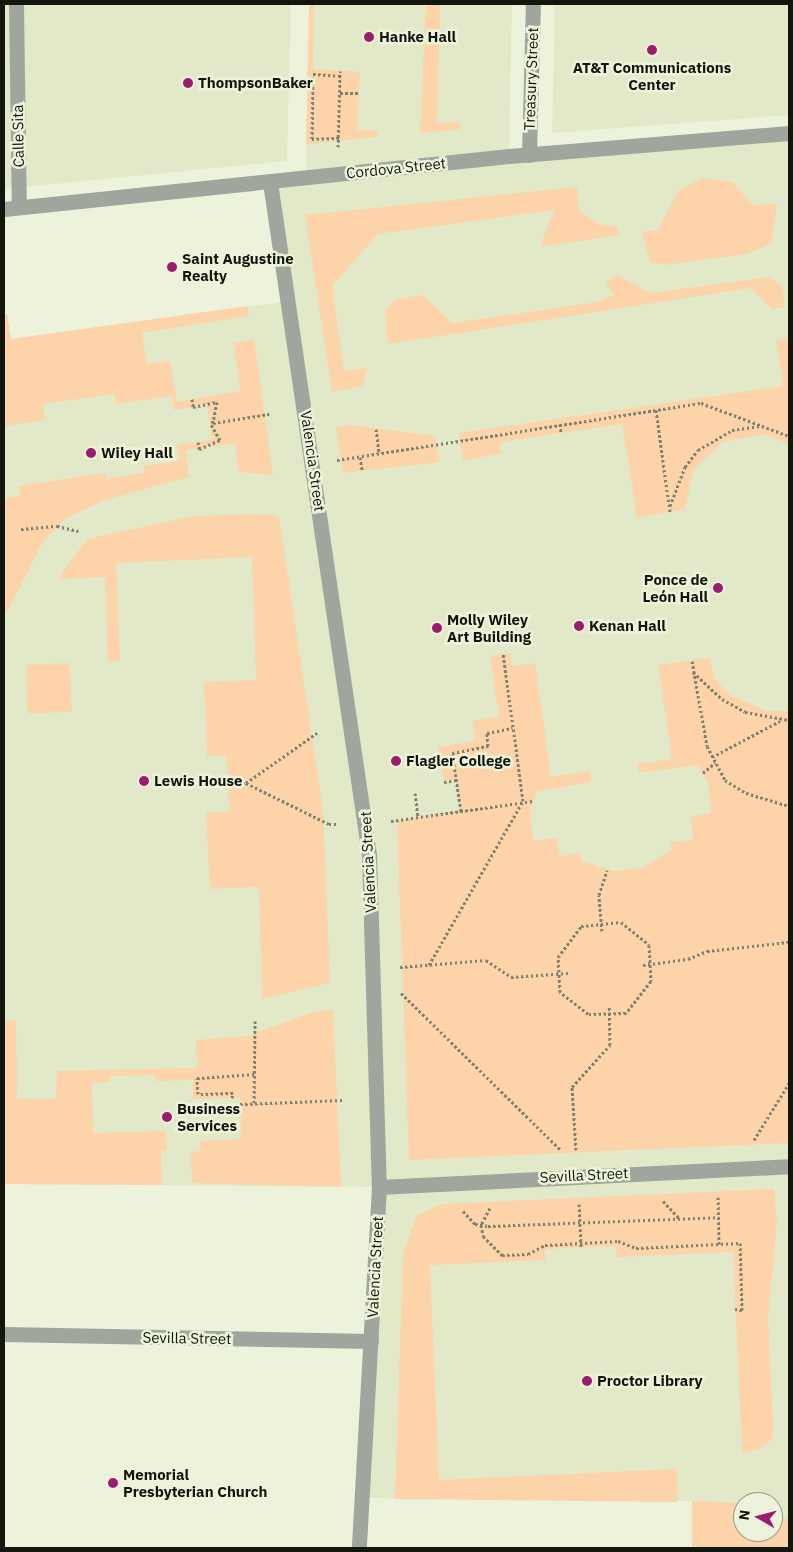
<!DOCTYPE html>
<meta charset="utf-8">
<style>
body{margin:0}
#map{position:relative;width:793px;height:1552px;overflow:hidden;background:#edf3da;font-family:"IBM Plex Sans",sans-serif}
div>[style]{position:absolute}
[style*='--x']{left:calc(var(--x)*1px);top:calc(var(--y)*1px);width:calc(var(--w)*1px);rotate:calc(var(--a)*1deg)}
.built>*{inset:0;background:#e1e9c9}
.green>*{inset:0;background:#fdd3aa;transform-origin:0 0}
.path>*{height:3px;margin-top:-1.5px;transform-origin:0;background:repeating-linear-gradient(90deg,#7e8271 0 2.5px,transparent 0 5px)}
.service>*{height:15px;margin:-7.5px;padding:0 7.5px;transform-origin:7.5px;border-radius:7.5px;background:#9ea69e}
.minor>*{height:15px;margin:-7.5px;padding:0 7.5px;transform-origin:7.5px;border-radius:7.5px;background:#9ea69e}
.dots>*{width:14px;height:14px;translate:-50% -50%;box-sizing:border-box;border:2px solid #edf3da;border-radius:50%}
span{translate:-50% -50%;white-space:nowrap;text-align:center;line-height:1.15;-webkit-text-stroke:5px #edf3da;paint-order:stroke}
.poi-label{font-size:15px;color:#14160d;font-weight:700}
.left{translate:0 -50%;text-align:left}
.right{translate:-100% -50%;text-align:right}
.street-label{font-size:15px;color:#14160d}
.frame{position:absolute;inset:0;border:5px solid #14160d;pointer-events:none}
.north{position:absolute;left:733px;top:1492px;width:50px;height:50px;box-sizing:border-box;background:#edf3da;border:1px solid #969b88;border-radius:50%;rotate:278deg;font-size:14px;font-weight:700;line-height:20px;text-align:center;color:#14160d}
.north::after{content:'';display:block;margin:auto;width:18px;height:22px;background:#9c1b6f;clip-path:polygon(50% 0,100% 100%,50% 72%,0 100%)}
</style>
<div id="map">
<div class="built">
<div style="clip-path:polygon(4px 4px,291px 4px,287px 161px,4px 189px)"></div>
<div style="clip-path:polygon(evenodd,309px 4px,512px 4px,509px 156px,789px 133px,789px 1548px,692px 1548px,692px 1501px,363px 1498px,379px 1187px,4px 1184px,4px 315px,7px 314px,11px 339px,289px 301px,270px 182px,306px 178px,309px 4px,743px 1502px,773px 1502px,773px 1532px,743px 1532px,743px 1502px)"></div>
<div style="clip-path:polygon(555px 4px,789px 4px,789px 115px,552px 133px)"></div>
</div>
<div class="green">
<div style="clip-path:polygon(309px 4px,314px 4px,313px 69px,360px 72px,357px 130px,378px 131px,377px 137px,306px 144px)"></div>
<div style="clip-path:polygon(426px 4px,440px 4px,437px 123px,460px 122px,461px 129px,420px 133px)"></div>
<div style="clip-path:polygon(702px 178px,732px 182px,753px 205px,777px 204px,771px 244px,746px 254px,666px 265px,650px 262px,642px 232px,658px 230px,678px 191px)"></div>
<div style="clip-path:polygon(577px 187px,580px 212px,599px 224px,618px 227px,619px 235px,540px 247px,554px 210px,378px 234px,332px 286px,344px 371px,367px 368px,362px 386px,332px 392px,305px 215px)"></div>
<div style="clip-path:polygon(616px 275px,651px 293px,769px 277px,782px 286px,785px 307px,772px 309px,751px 288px,388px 344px,385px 311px,396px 299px,423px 295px,452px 323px,598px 302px,614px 295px,606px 284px)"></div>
<div style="clip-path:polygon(248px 306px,249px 316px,142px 333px,147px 364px,170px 361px,177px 402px,241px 391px,233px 343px,254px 340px,273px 475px,239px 472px,235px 443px,186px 450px,189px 477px,105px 500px,65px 519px,42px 543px,4px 618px,4px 498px,20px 496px,19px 486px,105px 473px,107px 479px,144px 473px,144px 466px,179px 461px,177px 445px,212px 440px,207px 405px,174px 410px,171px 396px,116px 404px,114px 394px,43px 404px,45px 420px,4px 426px,4px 315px,7px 314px,11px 339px)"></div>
<div style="clip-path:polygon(789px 338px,789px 444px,765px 434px,723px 442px,693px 470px,685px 509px,637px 518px,622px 424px,500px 442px,501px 453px,463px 461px,459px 433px,783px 386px,776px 340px)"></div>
<div style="clip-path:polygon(351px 425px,435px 436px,440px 462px,343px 473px,336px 427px)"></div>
<div style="clip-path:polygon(260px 514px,279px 517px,323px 810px,330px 983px,262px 999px,259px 887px,210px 889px,206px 813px,229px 811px,227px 756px,207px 756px,204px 682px,256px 680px,252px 557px,116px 563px,120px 661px,108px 661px,105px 577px,58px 579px,87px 539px,194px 516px)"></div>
<div style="clip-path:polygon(510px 653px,512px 666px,535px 663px,551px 777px,590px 771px,591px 782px,537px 791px,530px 811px,533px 841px,557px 838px,559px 856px,581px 853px,581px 861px,614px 871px,642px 868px,671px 850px,671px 842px,693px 840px,691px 817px,711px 813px,708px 782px,698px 765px,639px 773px,637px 764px,672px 759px,658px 665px,709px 658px,715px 679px,728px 694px,766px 711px,789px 711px,789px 1143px,409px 1160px,397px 820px,460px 811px,456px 781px,444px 782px,438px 747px,475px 741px,472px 721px,499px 717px,490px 656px)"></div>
<div style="left:70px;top:663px;width:49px;height:44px;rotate:88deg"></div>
<div style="clip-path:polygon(333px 1010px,341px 1187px,192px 1183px,191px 1152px,200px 1151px,200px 1141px,241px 1139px,240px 1098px,193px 1099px,193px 1080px,155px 1081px,155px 1075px,110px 1076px,110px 1082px,92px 1083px,93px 1133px,166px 1131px,167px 1151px,161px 1151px,162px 1185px,4px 1184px,4px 1021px,16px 1020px,17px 1099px,56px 1099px,57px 1071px,197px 1068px,196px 1040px,247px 1036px,313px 1012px)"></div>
<div style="clip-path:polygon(774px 1189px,777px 1222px,768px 1318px,773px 1427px,772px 1438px,762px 1448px,742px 1453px,733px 1252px,617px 1257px,615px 1246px,545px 1249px,545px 1260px,430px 1265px,439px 1480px,677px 1469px,677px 1502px,395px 1499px,403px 1254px,416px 1216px,441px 1204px)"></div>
<div style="clip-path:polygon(692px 1501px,743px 1503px,743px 1532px,773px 1532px,773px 1518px,789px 1519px,789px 1548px,692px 1548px)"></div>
</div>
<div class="path">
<div style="--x:340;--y:93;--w:19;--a:0"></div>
<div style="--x:339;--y:138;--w:27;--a:178"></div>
<div style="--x:312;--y:139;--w:65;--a:-89.1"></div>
<div style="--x:313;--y:74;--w:27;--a:4"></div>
<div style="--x:338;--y:147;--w:76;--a:-88.5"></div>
<div style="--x:192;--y:399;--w:8;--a:83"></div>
<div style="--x:193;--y:407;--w:25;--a:-12"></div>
<div style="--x:217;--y:402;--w:21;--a:101"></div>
<div style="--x:213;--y:423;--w:5;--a:-112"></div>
<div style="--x:656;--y:410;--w:103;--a:82.2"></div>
<div style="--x:213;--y:423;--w:57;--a:-9.1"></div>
<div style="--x:560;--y:424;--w:9;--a:84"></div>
<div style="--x:376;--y:429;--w:24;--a:83"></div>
<div style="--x:198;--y:442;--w:7;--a:82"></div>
<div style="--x:199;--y:449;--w:23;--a:-23"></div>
<div style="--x:220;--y:440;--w:20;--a:-120"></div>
<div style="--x:360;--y:457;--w:13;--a:81"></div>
<div style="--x:337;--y:460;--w:368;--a:-8.9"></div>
<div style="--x:701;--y:403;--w:94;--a:20.6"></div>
<div style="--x:670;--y:506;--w:42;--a:-69"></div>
<div style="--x:685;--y:467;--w:21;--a:-53"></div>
<div style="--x:698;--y:450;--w:39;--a:-30"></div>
<div style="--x:732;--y:430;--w:28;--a:-8"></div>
<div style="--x:21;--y:529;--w:36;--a:-5"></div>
<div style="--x:57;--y:526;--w:22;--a:13"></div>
<div style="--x:692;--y:661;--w:86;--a:80"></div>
<div style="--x:707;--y:746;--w:38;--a:62"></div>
<div style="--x:725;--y:780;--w:25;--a:32"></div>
<div style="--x:746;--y:793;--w:45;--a:16.8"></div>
<div style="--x:693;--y:672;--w:40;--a:43"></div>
<div style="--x:722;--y:699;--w:26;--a:29"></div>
<div style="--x:745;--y:712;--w:45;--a:10.3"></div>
<div style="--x:712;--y:757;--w:77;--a:-27.9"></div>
<div style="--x:703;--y:773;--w:16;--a:-40"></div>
<div style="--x:444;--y:782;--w:12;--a:-9"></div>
<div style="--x:246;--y:783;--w:87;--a:-35.2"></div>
<div style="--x:228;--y:784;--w:18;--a:-3"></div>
<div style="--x:246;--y:783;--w:93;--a:26.3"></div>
<div style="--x:329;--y:824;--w:8;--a:0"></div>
<div style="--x:415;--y:793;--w:24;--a:83"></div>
<div style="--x:461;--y:811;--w:59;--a:-98.8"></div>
<div style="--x:452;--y:753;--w:37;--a:-11"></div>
<div style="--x:488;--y:746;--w:13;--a:-94"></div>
<div style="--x:487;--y:733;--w:26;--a:-11"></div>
<div style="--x:391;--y:821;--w:144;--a:-8"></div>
<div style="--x:621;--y:922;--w:36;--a:39"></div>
<div style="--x:649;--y:945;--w:36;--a:87"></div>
<div style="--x:651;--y:981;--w:41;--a:128"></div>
<div style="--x:626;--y:1013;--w:38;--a:178"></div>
<div style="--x:588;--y:1014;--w:36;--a:-142"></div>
<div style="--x:560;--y:992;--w:35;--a:-93"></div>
<div style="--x:558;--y:957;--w:39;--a:-53"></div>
<div style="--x:581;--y:926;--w:40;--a:-5.7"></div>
<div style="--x:602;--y:931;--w:36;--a:-95"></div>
<div style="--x:599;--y:895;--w:26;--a:-72"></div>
<div style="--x:429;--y:965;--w:189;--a:-60.2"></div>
<div style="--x:523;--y:801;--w:148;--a:-97.7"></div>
<div style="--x:643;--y:965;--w:45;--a:-7.6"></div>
<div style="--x:688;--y:959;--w:21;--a:-23"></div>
<div style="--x:707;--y:951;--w:82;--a:-6.3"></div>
<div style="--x:400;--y:967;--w:86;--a:-4.7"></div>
<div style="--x:486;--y:960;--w:30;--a:34"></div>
<div style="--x:511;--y:977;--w:57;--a:-4"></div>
<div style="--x:401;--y:993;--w:224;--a:44.5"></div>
<div style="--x:232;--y:1098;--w:5;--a:-79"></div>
<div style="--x:233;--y:1093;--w:35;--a:178"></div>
<div style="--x:198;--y:1094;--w:16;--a:-94"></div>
<div style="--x:197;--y:1078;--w:58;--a:-3.9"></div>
<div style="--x:254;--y:1103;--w:82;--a:-89.3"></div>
<div style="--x:240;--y:1104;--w:103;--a:-2.2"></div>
<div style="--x:754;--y:1140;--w:67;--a:-58.4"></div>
<div style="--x:576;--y:1150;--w:63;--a:-93.6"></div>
<div style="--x:572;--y:1087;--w:57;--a:-47.9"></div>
<div style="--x:610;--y:1045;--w:39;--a:-91"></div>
<div style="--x:718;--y:1197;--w:47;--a:88.8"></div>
<div style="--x:663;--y:1201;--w:23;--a:47"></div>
<div style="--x:579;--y:1204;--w:44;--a:87.4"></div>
<div style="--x:490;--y:1208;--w:19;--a:118"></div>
<div style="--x:481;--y:1225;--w:11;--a:80"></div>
<div style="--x:483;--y:1236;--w:27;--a:45"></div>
<div style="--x:502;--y:1255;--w:26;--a:-2"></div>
<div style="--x:528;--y:1254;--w:19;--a:-28"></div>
<div style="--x:545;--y:1245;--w:73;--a:-3.1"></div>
<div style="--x:618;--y:1241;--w:19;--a:21"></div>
<div style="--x:636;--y:1248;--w:104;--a:-2.8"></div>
<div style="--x:740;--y:1243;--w:67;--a:88.3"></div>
<div style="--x:742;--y:1310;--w:7;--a:-172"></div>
<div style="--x:463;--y:1211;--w:18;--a:47"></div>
<div style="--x:475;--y:1224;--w:13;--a:9"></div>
<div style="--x:488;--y:1226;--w:231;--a:-2.2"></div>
</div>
<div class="service">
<div style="--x:16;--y:4;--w:203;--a:89.2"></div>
</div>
<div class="minor">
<div style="--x:529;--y:155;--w:151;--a:-88.5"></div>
<div style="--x:270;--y:182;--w:680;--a:81.63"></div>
<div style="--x:369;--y:855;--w:332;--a:88.3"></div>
<div style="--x:379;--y:1187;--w:362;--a:93.2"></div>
<div style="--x:4;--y:209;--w:508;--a:-5.99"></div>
<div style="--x:509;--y:156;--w:281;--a:-4.7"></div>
<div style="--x:379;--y:1187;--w:411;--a:-2.9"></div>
<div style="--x:4;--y:1334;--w:367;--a:1.1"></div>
</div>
<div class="dots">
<div style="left:369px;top:37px;background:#9c1b6f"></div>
<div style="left:652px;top:50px;background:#9c1b6f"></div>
<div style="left:188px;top:83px;background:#9c1b6f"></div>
<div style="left:172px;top:267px;background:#9c1b6f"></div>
<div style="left:91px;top:453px;background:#9c1b6f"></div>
<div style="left:718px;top:588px;background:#9c1b6f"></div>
<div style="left:579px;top:626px;background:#9c1b6f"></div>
<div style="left:437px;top:628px;background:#9c1b6f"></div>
<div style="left:396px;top:761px;background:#9c1b6f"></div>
<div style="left:144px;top:781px;background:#9c1b6f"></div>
<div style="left:167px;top:1117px;background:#9c1b6f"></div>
<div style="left:587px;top:1381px;background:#9c1b6f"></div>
<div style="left:113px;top:1483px;background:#9c1b6f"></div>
</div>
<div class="poi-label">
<span class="left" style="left:379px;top:37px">Hanke Hall</span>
<span style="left:652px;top:76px">AT&amp;T Communications<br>Center</span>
<span class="left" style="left:198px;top:83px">ThompsonBaker</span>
<span class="left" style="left:182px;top:267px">Saint Augustine<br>Realty</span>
<span class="left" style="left:101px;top:453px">Wiley Hall</span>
<span class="right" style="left:708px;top:588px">Ponce de<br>León Hall</span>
<span class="left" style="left:447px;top:628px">Molly Wiley<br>Art Building</span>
<span class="left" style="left:589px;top:626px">Kenan Hall</span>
<span class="left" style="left:406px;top:761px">Flagler College</span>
<span class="left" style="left:154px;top:781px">Lewis House</span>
<span class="left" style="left:177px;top:1117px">Business<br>Services</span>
<span class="left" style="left:597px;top:1381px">Proctor Library</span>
<span class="left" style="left:123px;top:1483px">Memorial<br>Presbyterian Church</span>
</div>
<div class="street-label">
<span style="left:531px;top:79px;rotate:-88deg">Treasury Street</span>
<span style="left:18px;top:136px;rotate:-91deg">Calle Sita</span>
<span style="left:396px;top:168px;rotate:-6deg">Cordova Street</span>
<span style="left:313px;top:461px;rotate:82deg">Valencia Street</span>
<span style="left:368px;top:862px;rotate:-93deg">Valencia Street</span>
<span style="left:584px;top:1175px;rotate:-3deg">Sevilla Street</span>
<span style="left:375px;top:1267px;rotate:-87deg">Valencia Street</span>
<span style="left:187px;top:1338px;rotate:1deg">Sevilla Street</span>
</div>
<div class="frame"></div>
<div class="north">N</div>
</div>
